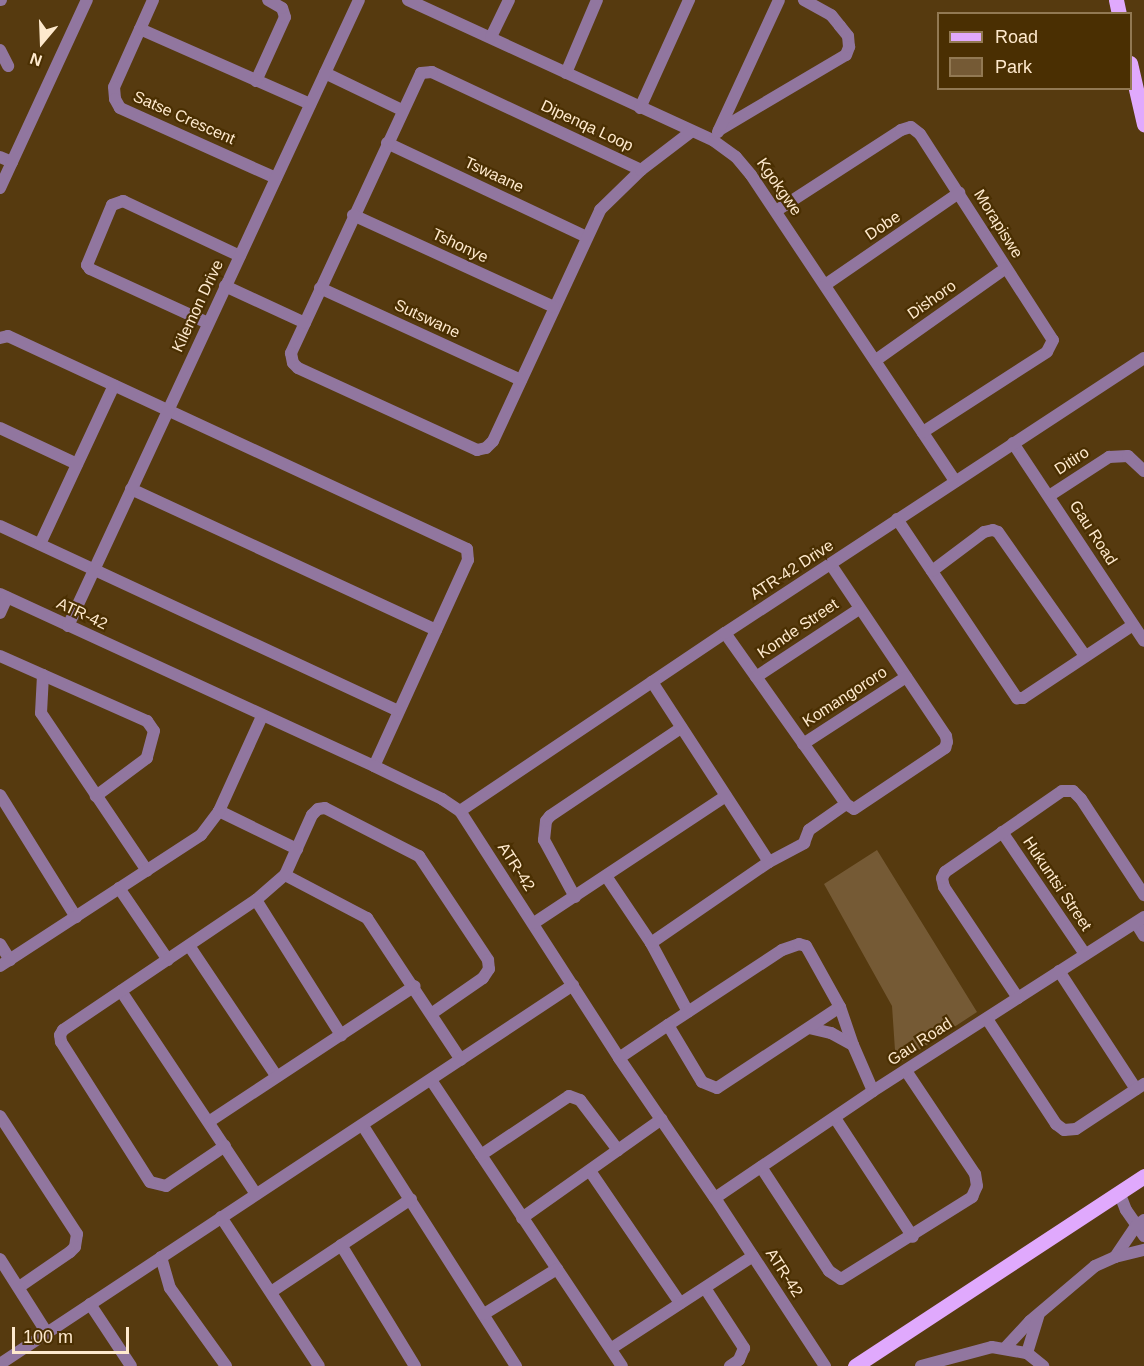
<!DOCTYPE html>
<html>
<head>
<meta charset="utf-8">
<style>
	body { margin:0 }
	#map { position:relative; width:1144px; height:1366px; overflow:hidden; background:#563a0f; font-family:Helvetica,sans-serif }
	div>[style] { position:absolute }
	.green>* { inset:0; background:#755a35 }
	.minor>* { height:12px; margin:-6px; padding:0 6px; transform-origin:6px; border-radius:6px; background:#91769f }
	.major>* { height:15px; margin:-7.5px; padding:0 7.5px; transform-origin:7.5px; border-radius:7.5px; background:#e0a9fd }
	span { translate:-50% -50%; white-space:nowrap; text-align:center; line-height:1.15; -webkit-text-stroke:4.5px #4a2f02; paint-order:stroke }
	.street-label { font-size:16px; color:#fee9cd }
	.legend { position:absolute; left:937px; top:12px; width:195px; height:78px; box-sizing:border-box; background:#4a2f02; border:2px solid #927953; margin:0; padding:8px 10px; list-style:none; font-size:18px; color:#fee9cd }
	.legend li { display:flex; align-items:center; gap:12px; height:30px }
	.legend b { width:30px; border:2px solid #927953 }
	.north { position:absolute; left:12px; top:12px; width:60px; height:60px; -webkit-text-stroke:4px #4a2f02; paint-order:stroke; rotate:199deg; font-size:16px; font-weight:700; line-height:24px; text-align:center; color:#fee9cd }
	.north::after { content:''; display:block; margin:auto; width:21px; height:27px; background:#fee9cd; clip-path:polygon(50% 0,100% 100%,50% 72%,0 100%) }
	.scale { position:absolute; left:12px; top:1327px; width:117px; height:27px; box-sizing:border-box; border:3px solid #fee9cd; border-top:0; padding-left:8px; font-size:18px; line-height:21px; white-space:nowrap; color:#fee9cd; -webkit-text-stroke:4px #4a2f02; paint-order:stroke }
</style>
</head>
<body>
<div id="map">
	<div class="green">
		<i style="clip-path:polygon(877px 850px,977px 1012px,896px 1065px,892px 1006px,824px 884px)"></i>
	</div>
	<div class="minor">
		<i style="left:0;top:0;width:1px"></i>
		<i style="left:153px;top:0;width:95px;rotate:114.1deg"></i>
		<i style="left:114px;top:87px;width:12px;rotate:85deg"></i>
		<i style="left:115px;top:99px;width:10px;rotate:61deg"></i>
		<i style="left:120px;top:108px;width:171px;rotate:24.2deg"></i>
		<i style="left:408px;top:0;width:337px;rotate:24.7deg"></i>
		<i style="left:714px;top:141px;width:27px;rotate:36deg"></i>
		<i style="left:736px;top:157px;width:23px;rotate:50deg"></i>
		<i style="left:751px;top:175px;width:368px;rotate:56.3deg"></i>
		<i style="left:140px;top:29px;width:186px;rotate:23.8deg"></i>
		<i style="left:491px;top:37px;width:41px;rotate:-64.1deg"></i>
		<i style="left:0;top:50px;width:18px;rotate:63deg"></i>
		<i style="left:325px;top:73px;width:85px;rotate:25.7deg"></i>
		<i style="left:566px;top:73px;width:79px;rotate:-67deg"></i>
		<i style="left:256px;top:81px;width:70px;rotate:-65.6deg"></i>
		<i style="left:285px;top:17px;width:9px;rotate:-108deg"></i>
		<i style="left:282px;top:8px;width:16px;rotate:-150deg"></i>
		<i style="left:640px;top:108px;width:119px;rotate:-65.6deg"></i>
		<i style="left:719px;top:130px;width:147px;rotate:-30.6deg"></i>
		<i style="left:846px;top:55px;width:9px;rotate:-69deg"></i>
		<i style="left:849px;top:47px;width:11px;rotate:-95deg"></i>
		<i style="left:848px;top:36px;width:13px;rotate:-129deg"></i>
		<i style="left:840px;top:26px;width:14px;rotate:-129deg"></i>
		<i style="left:831px;top:15px;width:31px;rotate:-151deg"></i>
		<i style="left:718px;top:132px;width:145px;rotate:-65.2deg"></i>
		<i style="left:387px;top:143px;width:221px;rotate:25.2deg"></i>
		<i style="left:0;top:157px;width:13px;rotate:23deg"></i>
		<i style="left:641px;top:170px;width:231px;rotate:-154.9deg"></i>
		<i style="left:432px;top:72px;width:11px;rotate:175deg"></i>
		<i style="left:421px;top:73px;width:309px;rotate:114.9deg"></i>
		<i style="left:291px;top:353px;width:10px;rotate:79deg"></i>
		<i style="left:293px;top:363px;width:7px;rotate:45deg"></i>
		<i style="left:298px;top:368px;width:197px;rotate:24.6deg"></i>
		<i style="left:477px;top:450px;width:9px;rotate:-13deg"></i>
		<i style="left:486px;top:448px;width:10px;rotate:-45deg"></i>
		<i style="left:493px;top:441px;width:255px;rotate:-65.1deg"></i>
		<i style="left:600px;top:210px;width:57px;rotate:-44.3deg"></i>
		<i style="left:641px;top:170px;width:64px;rotate:-37.4deg"></i>
		<i style="left:0;top:188px;width:207px;rotate:-65.2deg"></i>
		<i style="left:776px;top:211px;width:149px;rotate:-32.9deg"></i>
		<i style="left:901px;top:130px;width:10px;rotate:-17deg"></i>
		<i style="left:911px;top:127px;width:11px;rotate:38deg"></i>
		<i style="left:920px;top:134px;width:245px;rotate:57.2deg"></i>
		<i style="left:1053px;top:340px;width:13px;rotate:117deg"></i>
		<i style="left:1047px;top:352px;width:148px;rotate:147.2deg"></i>
		<i style="left:353px;top:215px;width:221px;rotate:24.6deg"></i>
		<i style="left:825px;top:285px;width:163px;rotate:-34.5deg"></i>
		<i style="left:225px;top:286px;width:88px;rotate:24.8deg"></i>
		<i style="left:320px;top:288px;width:221px;rotate:24.6deg"></i>
		<i style="left:208px;top:323px;width:130px;rotate:-155.4deg"></i>
		<i style="left:90px;top:269px;width:5px;rotate:-127deg"></i>
		<i style="left:87px;top:265px;width:65px;rotate:-67.4deg"></i>
		<i style="left:112px;top:205px;width:12px;rotate:-20deg"></i>
		<i style="left:123px;top:201px;width:129px;rotate:25.2deg"></i>
		<i style="left:0;top:338px;width:8px;rotate:-14deg"></i>
		<i style="left:8px;top:336px;width:506px;rotate:24.89deg"></i>
		<i style="left:467px;top:549px;width:11px;rotate:85deg"></i>
		<i style="left:468px;top:560px;width:226px;rotate:114.5deg"></i>
		<i style="left:876px;top:360px;width:159px;rotate:-35.3deg"></i>
		<i style="left:0;top:428px;width:85px;rotate:25.1deg"></i>
		<i style="left:1013px;top:443px;width:237px;rotate:56.5deg"></i>
		<i style="left:131px;top:489px;width:336px;rotate:24.8deg"></i>
		<i style="left:1049px;top:496px;width:72px;rotate:-33deg"></i>
		<i style="left:1109px;top:457px;width:19px;rotate:-3deg"></i>
		<i style="left:1128px;top:456px;width:22px;rotate:43deg"></i>
		<i style="left:897px;top:519px;width:216px;rotate:56.2deg"></i>
		<i style="left:1017px;top:698px;width:6px"></i>
		<i style="left:1023px;top:698px;width:132px;rotate:-33.6deg"></i>
		<i style="left:0;top:526px;width:439px;rotate:24.9deg"></i>
		<i style="left:40px;top:544px;width:175px;rotate:-65deg"></i>
		<i style="left:932px;top:571px;width:65px;rotate:-36.9deg"></i>
		<i style="left:984px;top:532px;width:9px;rotate:-13deg"></i>
		<i style="left:993px;top:530px;width:5px;rotate:22deg"></i>
		<i style="left:998px;top:532px;width:151px;rotate:54.9deg"></i>
		<i style="left:0;top:594px;width:412px;rotate:24.7deg"></i>
		<i style="left:374px;top:766px;width:76px;rotate:25.9deg"></i>
		<i style="left:442px;top:799px;width:22px;rotate:34deg"></i>
		<i style="left:460px;top:811px;width:294px;rotate:57.2deg"></i>
		<i style="left:619px;top:1058px;width:170px;rotate:55.6deg"></i>
		<i style="left:715px;top:1198px;width:201px;rotate:56.8deg"></i>
		<i style="left:0;top:613px;width:17px;rotate:-66deg"></i>
		<i style="left:68px;top:626px;width:690px;rotate:-65.07deg"></i>
		<i style="left:725px;top:633px;width:209px;rotate:54.7deg"></i>
		<i style="left:846px;top:804px;width:9px;rotate:32deg"></i>
		<i style="left:854px;top:809px;width:110px;rotate:-33.8deg"></i>
		<i style="left:945px;top:748px;width:6px;rotate:-72deg"></i>
		<i style="left:947px;top:742px;width:6px;rotate:-99deg"></i>
		<i style="left:946px;top:736px;width:206px;rotate:-123.9deg"></i>
		<i style="left:0;top:656px;width:161px;rotate:23.9deg"></i>
		<i style="left:147px;top:721px;width:12px;rotate:55deg"></i>
		<i style="left:154px;top:731px;width:28px;rotate:105deg"></i>
		<i style="left:147px;top:758px;width:64px;rotate:143.3deg"></i>
		<i style="left:43px;top:675px;width:38px;rotate:93deg"></i>
		<i style="left:41px;top:713px;width:190px;rotate:56.1deg"></i>
		<i style="left:756px;top:677px;width:123px;rotate:-33.4deg"></i>
		<i style="left:803px;top:744px;width:123px;rotate:-33deg"></i>
		<i style="left:0;top:795px;width:144px;rotate:58.1deg"></i>
		<i style="left:219px;top:811px;width:87px;rotate:26deg"></i>
		<i style="left:460px;top:811px;width:319px;rotate:-33.9deg"></i>
		<i style="left:725px;top:633px;width:501px;rotate:-33.28deg"></i>
		<i style="left:1002px;top:832px;width:148px;rotate:55.8deg"></i>
		<i style="left:769px;top:862px;width:40px;rotate:-28deg"></i>
		<i style="left:804px;top:843px;width:14px;rotate:-69deg"></i>
		<i style="left:809px;top:830px;width:45px;rotate:-35.1deg"></i>
		<i style="left:285px;top:875px;width:93px;rotate:27.7deg"></i>
		<i style="left:367px;top:918px;width:170px;rotate:56.5deg"></i>
		<i style="left:606px;top:876px;width:81px;rotate:56.1deg"></i>
		<i style="left:651px;top:943px;width:78px;rotate:61.8deg"></i>
		<i style="left:119px;top:888px;width:87px;rotate:55.8deg"></i>
		<i style="left:575px;top:897px;width:65px;rotate:-118.5deg"></i>
		<i style="left:544px;top:840px;width:19px;rotate:-84deg"></i>
		<i style="left:546px;top:821px;width:6px;rotate:-51deg"></i>
		<i style="left:550px;top:816px;width:158px;rotate:-33.9deg"></i>
		<i style="left:256px;top:900px;width:160px;rotate:57.8deg"></i>
		<i style="left:534px;top:923px;width:230px;rotate:-33.5deg"></i>
		<i style="left:1136px;top:923px;width:15px;rotate:58deg"></i>
		<i style="left:651px;top:943px;width:143px;rotate:-34.5deg"></i>
		<i style="left:769px;top:862px;width:215px;rotate:-123deg"></i>
		<i style="left:0;top:944px;width:19px;rotate:58deg"></i>
		<i style="left:190px;top:947px;width:156px;rotate:56.2deg"></i>
		<i style="left:0;top:966px;width:240px;rotate:-33.1deg"></i>
		<i style="left:201px;top:835px;width:30px;rotate:-53deg"></i>
		<i style="left:219px;top:811px;width:104px;rotate:-65.6deg"></i>
		<i style="left:1059px;top:971px;width:141px;rotate:56.9deg"></i>
		<i style="left:121px;top:991px;width:244px;rotate:56.4deg"></i>
		<i style="left:1018px;top:998px;width:133px;rotate:-123.7deg"></i>
		<i style="left:944px;top:887px;width:9px;rotate:-103deg"></i>
		<i style="left:942px;top:878px;width:7px;rotate:-63deg"></i>
		<i style="left:945px;top:872px;width:142px;rotate:-34.7deg"></i>
		<i style="left:1062px;top:791px;width:11px"></i>
		<i style="left:1073px;top:791px;width:11px;rotate:45deg"></i>
		<i style="left:1081px;top:799px;width:115px;rotate:56.7deg"></i>
		<i style="left:987px;top:1019px;width:126px;rotate:56.7deg"></i>
		<i style="left:1056px;top:1124px;width:10px;rotate:37deg"></i>
		<i style="left:1064px;top:1130px;width:12px;rotate:-5deg"></i>
		<i style="left:1076px;top:1129px;width:82px;rotate:-33.5deg"></i>
		<i style="left:668px;top:1025px;width:136px;rotate:-33.3deg"></i>
		<i style="left:782px;top:950px;width:18px;rotate:-19deg"></i>
		<i style="left:799px;top:944px;width:7px;rotate:16deg"></i>
		<i style="left:806px;top:946px;width:70px;rotate:60.9deg"></i>
		<i style="left:840px;top:1007px;width:40px;rotate:71.1deg"></i>
		<i style="left:853px;top:1045px;width:50px;rotate:66.5deg"></i>
		<i style="left:809px;top:1028px;width:23px;rotate:13deg"></i>
		<i style="left:831px;top:1033px;width:25px;rotate:29deg"></i>
		<i style="left:619px;top:1058px;width:59px;rotate:-34deg"></i>
		<i style="left:668px;top:1025px;width:66px;rotate:59.2deg"></i>
		<i style="left:702px;top:1082px;width:16px;rotate:22deg"></i>
		<i style="left:717px;top:1088px;width:147px;rotate:-33.4deg"></i>
		<i style="left:431px;top:1080px;width:344px;rotate:56.3deg"></i>
		<i style="left:0;top:1116px;width:141px;rotate:56.9deg"></i>
		<i style="left:77px;top:1234px;width:13px;rotate:99deg"></i>
		<i style="left:75px;top:1247px;width:7px;rotate:135deg"></i>
		<i style="left:70px;top:1252px;width:62px;rotate:145.5deg"></i>
		<i style="left:835px;top:1118px;width:142px;rotate:56.8deg"></i>
		<i style="left:210px;top:1121px;width:245px;rotate:-33.4deg"></i>
		<i style="left:363px;top:1126px;width:285px;rotate:57.5deg"></i>
		<i style="left:225px;top:1146px;width:71px;rotate:145.9deg"></i>
		<i style="left:166px;top:1186px;width:16px;rotate:-166deg"></i>
		<i style="left:150px;top:1182px;width:166px;rotate:-122.4deg"></i>
		<i style="left:61px;top:1042px;width:7px;rotate:-98deg"></i>
		<i style="left:60px;top:1035px;width:6px;rotate:-59deg"></i>
		<i style="left:63px;top:1030px;width:233px;rotate:-34deg"></i>
		<i style="left:256px;top:900px;width:38px;rotate:-41deg"></i>
		<i style="left:285px;top:875px;width:66px;rotate:-65.8deg"></i>
		<i style="left:312px;top:815px;width:8px;rotate:-45deg"></i>
		<i style="left:318px;top:809px;width:7px;rotate:-8deg"></i>
		<i style="left:325px;top:808px;width:106px;rotate:27.1deg"></i>
		<i style="left:419px;top:856px;width:125px;rotate:56.4deg"></i>
		<i style="left:488px;top:960px;width:9px;rotate:84deg"></i>
		<i style="left:489px;top:969px;width:11px;rotate:124deg"></i>
		<i style="left:483px;top:978px;width:63px;rotate:145.3deg"></i>
		<i style="left:481px;top:1155px;width:106px;rotate:-33.8deg"></i>
		<i style="left:569px;top:1096px;width:12px;rotate:20deg"></i>
		<i style="left:580px;top:1100px;width:63px;rotate:52.8deg"></i>
		<i style="left:761px;top:1167px;width:124px;rotate:56.8deg"></i>
		<i style="left:829px;top:1271px;width:14px;rotate:34deg"></i>
		<i style="left:841px;top:1279px;width:155px;rotate:-32deg"></i>
		<i style="left:972px;top:1197px;width:12px;rotate:-66deg"></i>
		<i style="left:977px;top:1186px;width:12px;rotate:-99deg"></i>
		<i style="left:975px;top:1174px;width:124px;rotate:-123.8deg"></i>
		<i style="left:590px;top:1171px;width:160px;rotate:55.7deg"></i>
		<i style="left:1119px;top:1192px;width:19px;rotate:69deg"></i>
		<i style="left:1126px;top:1210px;width:32px;rotate:55deg"></i>
		<i style="left:715px;top:1198px;width:191px;rotate:-34.1deg"></i>
		<i style="left:873px;top:1091px;width:322px;rotate:-32.7deg"></i>
		<i style="left:221px;top:1217px;width:178px;rotate:56.7deg"></i>
		<i style="left:522px;top:1218px;width:171px;rotate:-35.3deg"></i>
		<i style="left:341px;top:1245px;width:142px;rotate:58.6deg"></i>
		<i style="left:161px;top:1257px;width:32px;rotate:74deg"></i>
		<i style="left:170px;top:1288px;width:96px;rotate:54.3deg"></i>
		<i style="left:1115px;top:1257px;width:37px;rotate:-56deg"></i>
		<i style="left:1136px;top:1226px;width:10px;rotate:-37deg"></i>
		<i style="left:0;top:1259px;width:88px;rotate:57.6deg"></i>
		<i style="left:705px;top:1288px;width:72px;rotate:57deg"></i>
		<i style="left:744px;top:1348px;width:13px;rotate:113deg"></i>
		<i style="left:739px;top:1360px;width:11px;rotate:146deg"></i>
		<i style="left:271px;top:1292px;width:168px;rotate:-33.6deg"></i>
		<i style="left:90px;top:1304px;width:74px;rotate:56.5deg"></i>
		<i style="left:484px;top:1314px;width:86px;rotate:-31.7deg"></i>
		<i style="left:612px;top:1348px;width:168px;rotate:-33.1deg"></i>
		<i style="left:1005px;top:1348px;width:37px;rotate:-47deg"></i>
		<i style="left:1030px;top:1321px;width:85px;rotate:-40.2deg"></i>
		<i style="left:1095px;top:1266px;width:22px;rotate:-24deg"></i>
		<i style="left:1115px;top:1257px;width:30px;rotate:-14deg"></i>
		<i style="left:1027px;top:1353px;width:39px;rotate:-73deg"></i>
		<i style="left:0;top:1364px;width:687px;rotate:-33.48deg"></i>
		<i style="left:921px;top:1366px;width:73px;rotate:-15deg"></i>
		<i style="left:992px;top:1347px;width:36px;rotate:10deg"></i>
		<i style="left:1027px;top:1353px;width:21px;rotate:39deg"></i>
	</div>
	<div class="major">
		<i style="left:1116px;top:0;width:14px;rotate:78deg"></i>
		<i style="left:1130px;top:63px;width:63px;rotate:77.1deg"></i>
		<i style="left:855px;top:1366px;width:346px;rotate:-33.3deg"></i>
	</div>
	<div class="street-label">
		<span style="left:184px;top:118px;rotate:24deg">Satse Crescent</span>
		<span style="left:587px;top:126px;rotate:25deg">Dipenqa Loop</span>
		<span style="left:494px;top:175px;rotate:25deg">Tswaane</span>
		<span style="left:779px;top:187px;rotate:55deg">Kgokgwe</span>
		<span style="left:998px;top:224px;rotate:58deg">Morapiswe</span>
		<span style="left:883px;top:226px;rotate:-34deg">Dobe</span>
		<span style="left:460px;top:246px;rotate:25deg">Tshonye</span>
		<span style="left:932px;top:300px;rotate:-35deg">Dishoro</span>
		<span style="left:198px;top:306px;rotate:-65deg">Kilemon Drive</span>
		<span style="left:427px;top:319px;rotate:25deg">Sutswane</span>
		<span style="left:1072px;top:461px;rotate:-33deg">Ditiro</span>
		<span style="left:1093px;top:533px;rotate:57deg">Gau Road</span>
		<span style="left:792px;top:570px;rotate:-33deg">ATR-42 Drive</span>
		<span style="left:82px;top:614px;rotate:25deg">ATR-42</span>
		<span style="left:798px;top:629px;rotate:-34deg">Konde Street</span>
		<span style="left:845px;top:697px;rotate:-33deg">Komangororo</span>
		<span style="left:516px;top:867px;rotate:57deg">ATR-42</span>
		<span style="left:1057px;top:884px;rotate:56deg">Hukuntsi Street</span>
		<span style="left:920px;top:1042px;rotate:-33deg">Gau Road</span>
		<span style="left:784px;top:1273px;rotate:57deg">ATR-42</span>
	</div>
	<ul class="legend">
	<li><b style="height:8px;background:#e0a9fd"></b>Road</li>
	<li><b style="height:16px;background:#755a35"></b>Park</li>
	</ul>
	<div class="north">N</div>
	<div class="scale">100 m</div>
</div>
</body>
</html>
